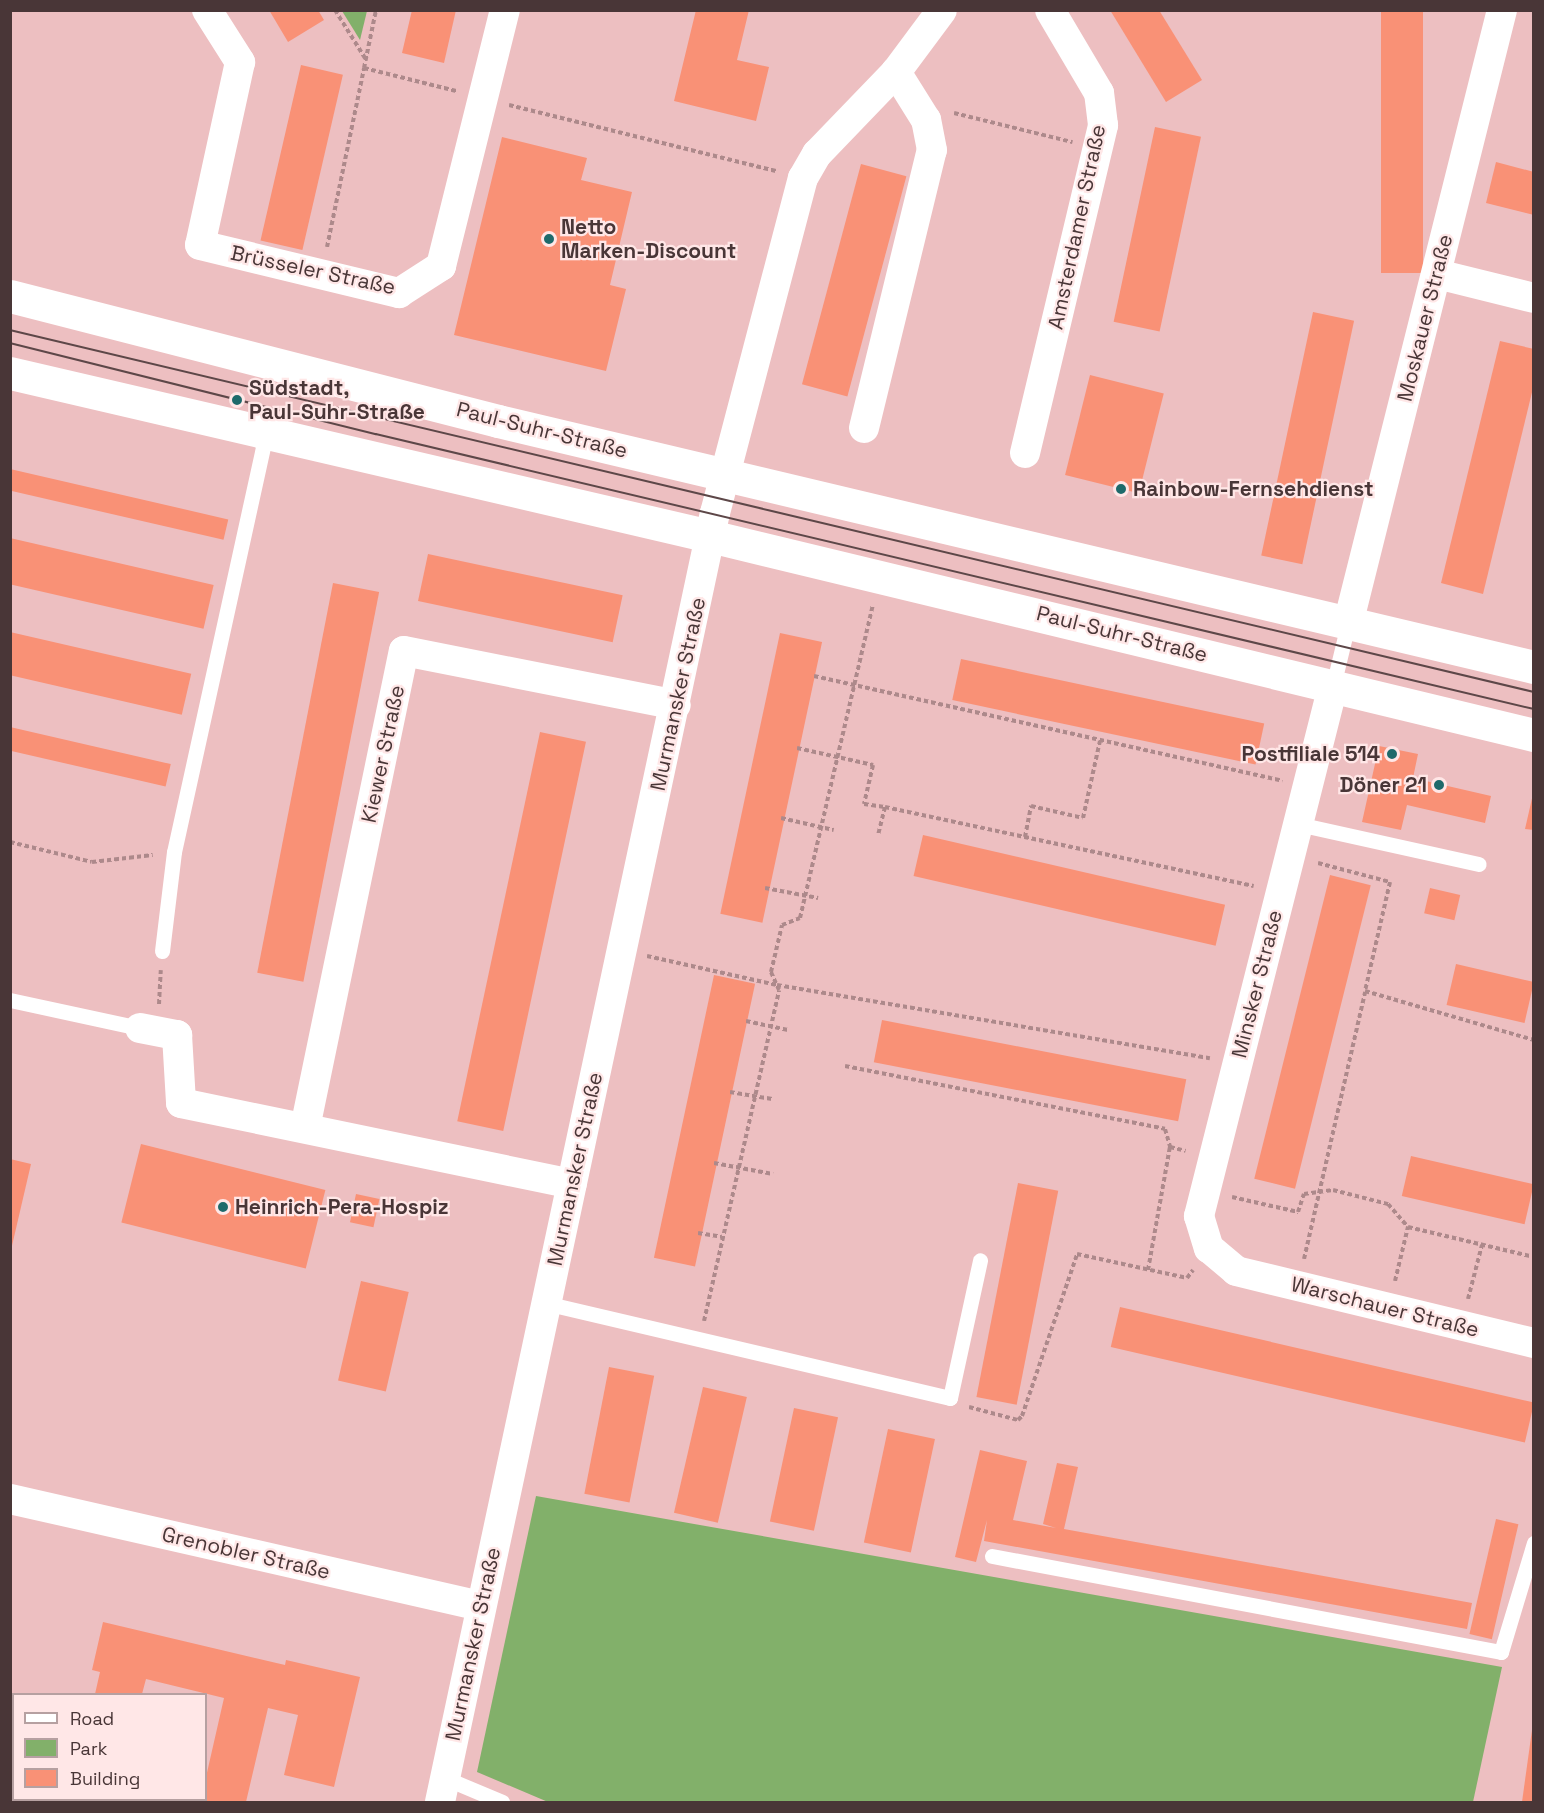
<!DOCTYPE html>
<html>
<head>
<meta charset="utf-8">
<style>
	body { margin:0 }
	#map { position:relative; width:1544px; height:1813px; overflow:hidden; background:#edbfc1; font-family:"Space Grotesk",sans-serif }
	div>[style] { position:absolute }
	.green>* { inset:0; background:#82b06a }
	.building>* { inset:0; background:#f99176; transform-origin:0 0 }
	.path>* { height:4px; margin-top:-2px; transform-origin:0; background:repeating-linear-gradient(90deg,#ad898b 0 4.5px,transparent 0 7.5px) }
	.lane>* { height:15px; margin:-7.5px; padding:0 7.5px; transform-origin:7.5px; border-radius:7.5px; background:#fff }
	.street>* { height:30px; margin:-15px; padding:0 15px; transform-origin:15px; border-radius:15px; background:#fff }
	.secondary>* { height:33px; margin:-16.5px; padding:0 16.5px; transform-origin:16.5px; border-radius:16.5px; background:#fff }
	.tram>* { height:1.5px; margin:-0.75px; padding:0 0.75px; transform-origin:0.75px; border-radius:0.75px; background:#5d4748 }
	.dots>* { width:16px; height:16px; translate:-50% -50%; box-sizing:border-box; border:3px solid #ffe7e7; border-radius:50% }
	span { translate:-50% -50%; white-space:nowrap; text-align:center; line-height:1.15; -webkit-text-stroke:4.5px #ffe7e7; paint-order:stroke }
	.poi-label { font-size:21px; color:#493637; font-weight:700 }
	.left { translate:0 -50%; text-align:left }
	.right { translate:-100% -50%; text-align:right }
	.street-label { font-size:21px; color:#493637 }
	.frame { position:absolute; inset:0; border:12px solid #493637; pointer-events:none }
	.legend { position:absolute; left:12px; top:1693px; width:195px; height:108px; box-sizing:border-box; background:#ffe7e7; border:2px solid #b6a0a1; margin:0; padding:8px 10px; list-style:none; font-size:18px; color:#493637 }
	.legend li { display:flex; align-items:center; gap:12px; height:30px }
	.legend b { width:30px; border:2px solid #b6a0a1 }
</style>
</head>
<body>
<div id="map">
	<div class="green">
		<i style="clip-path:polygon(342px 11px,367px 11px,360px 40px)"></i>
		<i style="clip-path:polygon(536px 1496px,1502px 1667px,1473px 1802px,548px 1802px,477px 1772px)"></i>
	</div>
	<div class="building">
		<i style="clip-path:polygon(269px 10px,318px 10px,324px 20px,288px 42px)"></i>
		<i style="clip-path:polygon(412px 10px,456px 10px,444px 63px,402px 53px)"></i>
		<i style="clip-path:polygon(696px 10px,749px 10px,737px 60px,769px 67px,756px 121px,674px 101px)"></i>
		<i style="clip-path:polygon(1110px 10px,1159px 10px,1202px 80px,1166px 102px)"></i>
		<i style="left:1381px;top:10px;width:42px;height:263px"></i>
		<i style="left:301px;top:65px;width:43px;height:180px;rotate:13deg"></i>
		<i style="left:1155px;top:127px;width:47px;height:199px;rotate:12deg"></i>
		<i style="clip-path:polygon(502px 137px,587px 158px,581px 180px,632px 192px,610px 285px,626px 289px,606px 371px,454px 335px)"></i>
		<i style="clip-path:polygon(1496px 162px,1534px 172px,1534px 215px,1486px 203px)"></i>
		<i style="left:861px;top:164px;width:47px;height:228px;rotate:15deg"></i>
		<i style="left:1313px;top:312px;width:42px;height:249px;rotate:12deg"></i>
		<i style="clip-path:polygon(1500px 341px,1534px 349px,1534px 384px,1483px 594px,1441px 583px)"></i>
		<i style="left:1090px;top:375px;width:76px;height:103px;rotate:14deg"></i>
		<i style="left:10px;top:469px;width:224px;height:21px;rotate:13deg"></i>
		<i style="left:10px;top:538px;width:209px;height:45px;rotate:13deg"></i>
		<i style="left:428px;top:554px;width:199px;height:48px;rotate:12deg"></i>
		<i style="left:333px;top:583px;width:47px;height:397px;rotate:11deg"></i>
		<i style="left:10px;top:632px;width:186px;height:42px;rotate:13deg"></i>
		<i style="left:780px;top:633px;width:43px;height:287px;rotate:12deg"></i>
		<i style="left:961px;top:659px;width:310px;height:42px;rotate:12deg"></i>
		<i style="left:10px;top:727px;width:165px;height:23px;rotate:13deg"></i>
		<i style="left:540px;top:732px;width:47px;height:398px;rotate:12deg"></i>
		<i style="clip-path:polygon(1379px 746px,1418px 754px,1413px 778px,1491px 796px,1485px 823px,1407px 805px,1401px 830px,1362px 822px)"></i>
		<i style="clip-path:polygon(1533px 794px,1534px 794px,1534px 830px,1525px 829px)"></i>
		<i style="left:923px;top:835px;width:310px;height:42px;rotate:13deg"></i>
		<i style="left:1330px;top:875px;width:42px;height:313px;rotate:14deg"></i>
		<i style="left:1430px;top:888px;width:31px;height:26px;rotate:13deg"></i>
		<i style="left:1456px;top:964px;width:80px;height:42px;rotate:13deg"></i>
		<i style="left:714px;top:975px;width:42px;height:289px;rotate:12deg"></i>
		<i style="left:882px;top:1020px;width:310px;height:43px;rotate:11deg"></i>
		<i style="left:141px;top:1144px;width:190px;height:81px;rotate:14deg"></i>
		<i style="left:1411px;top:1156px;width:126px;height:41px;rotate:13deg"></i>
		<i style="clip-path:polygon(10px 1159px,31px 1164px,11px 1250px,10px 1249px)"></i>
		<i style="left:1018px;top:1183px;width:41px;height:218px;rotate:11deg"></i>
		<i style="left:356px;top:1194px;width:24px;height:29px;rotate:12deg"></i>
		<i style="left:361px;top:1281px;width:49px;height:102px;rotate:13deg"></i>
		<i style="left:1120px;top:1307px;width:425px;height:41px;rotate:13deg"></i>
		<i style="left:609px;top:1367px;width:46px;height:129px;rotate:11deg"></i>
		<i style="left:703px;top:1387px;width:45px;height:129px;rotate:13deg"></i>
		<i style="left:794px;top:1408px;width:45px;height:116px;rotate:12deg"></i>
		<i style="left:888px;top:1429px;width:48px;height:116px;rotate:12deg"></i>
		<i style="clip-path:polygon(980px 1450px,1027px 1461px,1013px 1520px,1056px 1528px,1043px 1524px,1057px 1463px,1078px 1467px,1064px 1529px,1472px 1603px,1467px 1629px,984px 1541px,987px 1520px,976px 1562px,955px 1557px)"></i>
		<i style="left:1496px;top:1519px;width:23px;height:118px;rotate:13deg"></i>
		<i style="clip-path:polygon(103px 1622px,285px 1665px,286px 1660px,360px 1677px,334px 1787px,284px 1775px,298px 1715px,268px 1708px,246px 1802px,200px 1802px,206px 1800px,206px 1777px,224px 1698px,146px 1679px,142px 1694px,95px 1694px,100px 1672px,92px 1670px)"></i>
		<i style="clip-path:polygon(1532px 1730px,1534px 1802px,1522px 1802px)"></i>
		<i style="clip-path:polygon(71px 1800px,118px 1800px,70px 1802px)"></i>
	</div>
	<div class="path">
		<i style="left:335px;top:10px;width:57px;rotate:58deg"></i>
		<i style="left:364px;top:68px;width:59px;rotate:-78.3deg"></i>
		<i style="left:509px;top:105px;width:275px;rotate:13.9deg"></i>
		<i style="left:954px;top:113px;width:122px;rotate:13.8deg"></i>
		<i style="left:327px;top:247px;width:183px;rotate:-78.3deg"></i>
		<i style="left:364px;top:68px;width:95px;rotate:14deg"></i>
		<i style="left:814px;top:676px;width:480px;rotate:12.6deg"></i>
		<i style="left:797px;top:748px;width:78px;rotate:12.6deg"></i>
		<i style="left:873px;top:765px;width:40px;rotate:103deg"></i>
		<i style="left:864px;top:804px;width:21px;rotate:8deg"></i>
		<i style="left:885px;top:807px;width:29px;rotate:104deg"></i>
		<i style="left:885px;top:807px;width:377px;rotate:12.1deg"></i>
		<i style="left:781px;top:818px;width:54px;rotate:12.8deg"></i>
		<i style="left:1025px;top:837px;width:32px;rotate:-79deg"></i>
		<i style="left:1031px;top:806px;width:53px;rotate:13deg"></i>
		<i style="left:1083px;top:818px;width:79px;rotate:-77.6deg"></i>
		<i style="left:10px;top:842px;width:84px;rotate:13.7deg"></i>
		<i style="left:92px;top:862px;width:61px;rotate:-6.5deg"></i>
		<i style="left:1318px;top:863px;width:74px;rotate:14.8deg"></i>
		<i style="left:1390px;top:882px;width:112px;rotate:102.9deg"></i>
		<i style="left:1365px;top:991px;width:176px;rotate:16.2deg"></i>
		<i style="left:765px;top:888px;width:54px;rotate:10.7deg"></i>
		<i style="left:647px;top:956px;width:133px;rotate:12.6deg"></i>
		<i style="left:777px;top:985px;width:439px;rotate:9.6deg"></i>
		<i style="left:159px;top:1004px;width:34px;rotate:-87deg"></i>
		<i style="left:746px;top:1021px;width:43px;rotate:12.1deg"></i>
		<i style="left:845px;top:1066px;width:326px;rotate:11.1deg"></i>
		<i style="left:1165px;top:1129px;width:19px;rotate:74deg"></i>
		<i style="left:1170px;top:1147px;width:16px;rotate:14deg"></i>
		<i style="left:730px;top:1092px;width:43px;rotate:9.5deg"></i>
		<i style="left:714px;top:1163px;width:60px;rotate:10.6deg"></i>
		<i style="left:1232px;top:1197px;width:68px;rotate:12.8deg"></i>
		<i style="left:1298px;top:1212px;width:19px;rotate:-72deg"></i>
		<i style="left:1304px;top:1194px;width:29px;rotate:-8deg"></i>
		<i style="left:1333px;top:1190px;width:57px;rotate:14.3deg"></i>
		<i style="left:1388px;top:1204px;width:30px;rotate:49deg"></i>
		<i style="left:1408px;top:1227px;width:130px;rotate:13.4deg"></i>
		<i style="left:698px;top:1233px;width:24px;rotate:9deg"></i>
		<i style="left:1304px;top:1259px;width:274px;rotate:-77.1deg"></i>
		<i style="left:1148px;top:1270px;width:125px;rotate:-79.9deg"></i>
		<i style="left:1395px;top:1281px;width:56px;rotate:-76.5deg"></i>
		<i style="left:1468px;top:1299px;width:56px;rotate:-75.5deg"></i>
		<i style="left:704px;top:1321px;width:339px;rotate:-77.2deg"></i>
		<i style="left:779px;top:990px;width:20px;rotate:-114deg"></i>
		<i style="left:771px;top:972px;width:48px;rotate:-76.8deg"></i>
		<i style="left:782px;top:925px;width:19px;rotate:-21deg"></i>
		<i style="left:800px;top:918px;width:322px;rotate:-76.9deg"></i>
		<i style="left:969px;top:1407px;width:51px;rotate:14.9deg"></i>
		<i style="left:1018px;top:1420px;width:6px;rotate:-45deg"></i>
		<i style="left:1022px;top:1416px;width:171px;rotate:-71.2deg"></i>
		<i style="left:1077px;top:1254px;width:113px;rotate:12.3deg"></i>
		<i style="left:1187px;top:1278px;width:10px;rotate:-53deg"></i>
	</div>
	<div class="lane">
		<i style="left:1333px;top:686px;width:64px;rotate:-76.4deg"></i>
		<i style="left:1298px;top:824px;width:185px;rotate:12.5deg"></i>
		<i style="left:162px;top:951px;width:100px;rotate:-83.1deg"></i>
		<i style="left:174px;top:852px;width:427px;rotate:-77.6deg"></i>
		<i style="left:10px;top:1000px;width:133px;rotate:12.2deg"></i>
		<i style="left:545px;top:1303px;width:416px;rotate:13.2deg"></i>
		<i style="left:950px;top:1398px;width:141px;rotate:-77.7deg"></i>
		<i style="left:992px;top:1556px;width:518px;rotate:10.68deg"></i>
		<i style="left:1501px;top:1652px;width:114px;rotate:-73.2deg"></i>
		<i style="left:445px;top:1778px;width:62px;rotate:22.8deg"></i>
	</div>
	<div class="street">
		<i style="left:207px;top:10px;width:62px;rotate:57.6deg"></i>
		<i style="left:240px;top:62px;width:187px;rotate:102.3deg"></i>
		<i style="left:200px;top:245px;width:205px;rotate:13.6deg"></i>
		<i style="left:399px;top:293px;width:50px;rotate:-32.7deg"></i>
		<i style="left:441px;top:266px;width:264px;rotate:-76deg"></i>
		<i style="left:1437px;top:274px;width:100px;rotate:13.9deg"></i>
		<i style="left:864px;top:428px;width:286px;rotate:-76.3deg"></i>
		<i style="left:932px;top:150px;width:31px;rotate:-101deg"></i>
		<i style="left:926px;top:120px;width:57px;rotate:-122deg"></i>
		<i style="left:1025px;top:453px;width:337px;rotate:-76.6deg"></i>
		<i style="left:1103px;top:125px;width:32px;rotate:-97deg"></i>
		<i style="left:1099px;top:93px;width:96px;rotate:-120.6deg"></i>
		<i style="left:1348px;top:624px;width:633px;rotate:-75.92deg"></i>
		<i style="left:1333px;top:686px;width:547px;rotate:104.19deg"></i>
		<i style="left:1199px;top:1216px;width:34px;rotate:73deg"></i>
		<i style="left:1209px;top:1248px;width:35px;rotate:40deg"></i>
		<i style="left:1236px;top:1271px;width:307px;rotate:13.6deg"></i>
		<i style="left:140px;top:1028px;width:38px;rotate:11deg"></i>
		<i style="left:177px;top:1035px;width:68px;rotate:86.6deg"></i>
		<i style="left:181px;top:1103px;width:399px;rotate:11.7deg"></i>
		<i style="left:305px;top:1128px;width:487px;rotate:-78.3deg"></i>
		<i style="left:404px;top:651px;width:277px;rotate:11.2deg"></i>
		<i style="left:10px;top:1499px;width:483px;rotate:12.8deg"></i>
		<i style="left:440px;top:1802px;width:1318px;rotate:-77.96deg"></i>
		<i style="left:715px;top:513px;width:346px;rotate:-75.3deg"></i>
		<i style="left:803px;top:178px;width:28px;rotate:-60deg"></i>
		<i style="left:817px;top:154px;width:114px;rotate:-46.1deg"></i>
		<i style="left:896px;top:72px;width:77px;rotate:-53.4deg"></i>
	</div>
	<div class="secondary">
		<i style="left:10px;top:296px;width:504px;rotate:14.37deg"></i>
		<i style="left:498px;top:421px;width:1065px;rotate:13.36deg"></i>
		<i style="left:10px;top:373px;width:719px;rotate:13.11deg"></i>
		<i style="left:710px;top:536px;width:848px;rotate:13.58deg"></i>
	</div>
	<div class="tram">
		<i style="left:10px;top:330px;width:1566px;rotate:13.36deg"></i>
		<i style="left:10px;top:343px;width:377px;rotate:14deg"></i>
		<i style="left:376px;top:434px;width:1190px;rotate:13.36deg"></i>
	</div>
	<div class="dots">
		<i style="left:549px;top:239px;background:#1e6a6b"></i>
		<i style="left:237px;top:400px;background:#1e6a6b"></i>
		<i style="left:1121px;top:489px;background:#1e6a6b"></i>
		<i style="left:1392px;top:754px;background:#1e6a6b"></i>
		<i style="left:1439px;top:785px;background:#1e6a6b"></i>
		<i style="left:223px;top:1207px;background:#1e6a6b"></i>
	</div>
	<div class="poi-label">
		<span class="left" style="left:561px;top:239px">Netto<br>Marken-Discount</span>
		<span class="left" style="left:249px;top:400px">Südstadt,<br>Paul-Suhr-Straße</span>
		<span class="left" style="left:1133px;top:489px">Rainbow-Fernsehdienst</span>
		<span class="right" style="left:1380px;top:754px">Postfiliale 514</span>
		<span class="right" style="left:1427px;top:785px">Döner 21</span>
		<span class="left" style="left:235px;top:1207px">Heinrich-Pera-Hospiz</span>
	</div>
	<div class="street-label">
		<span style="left:1077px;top:227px;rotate:-78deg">Amsterdamer Straße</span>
		<span style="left:313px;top:270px;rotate:12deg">Brüsseler Straße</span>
		<span style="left:1425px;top:318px;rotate:-76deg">Moskauer Straße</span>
		<span style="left:542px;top:430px;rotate:14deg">Paul-Suhr-Straße</span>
		<span style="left:1122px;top:634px;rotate:14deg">Paul-Suhr-Straße</span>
		<span style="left:678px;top:694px;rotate:-78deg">Murmansker Straße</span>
		<span style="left:383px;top:754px;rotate:-78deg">Kiewer Straße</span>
		<span style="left:1257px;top:984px;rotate:-76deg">Minsker Straße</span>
		<span style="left:575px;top:1169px;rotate:-78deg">Murmansker Straße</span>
		<span style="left:1385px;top:1307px;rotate:14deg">Warschauer Straße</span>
		<span style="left:246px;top:1553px;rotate:13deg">Grenobler Straße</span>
		<span style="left:473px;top:1644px;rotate:-78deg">Murmansker Straße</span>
	</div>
	<div class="frame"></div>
	<ul class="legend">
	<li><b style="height:8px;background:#fff"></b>Road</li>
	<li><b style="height:16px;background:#82b06a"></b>Park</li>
	<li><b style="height:16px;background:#f99176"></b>Building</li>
	</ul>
</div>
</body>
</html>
